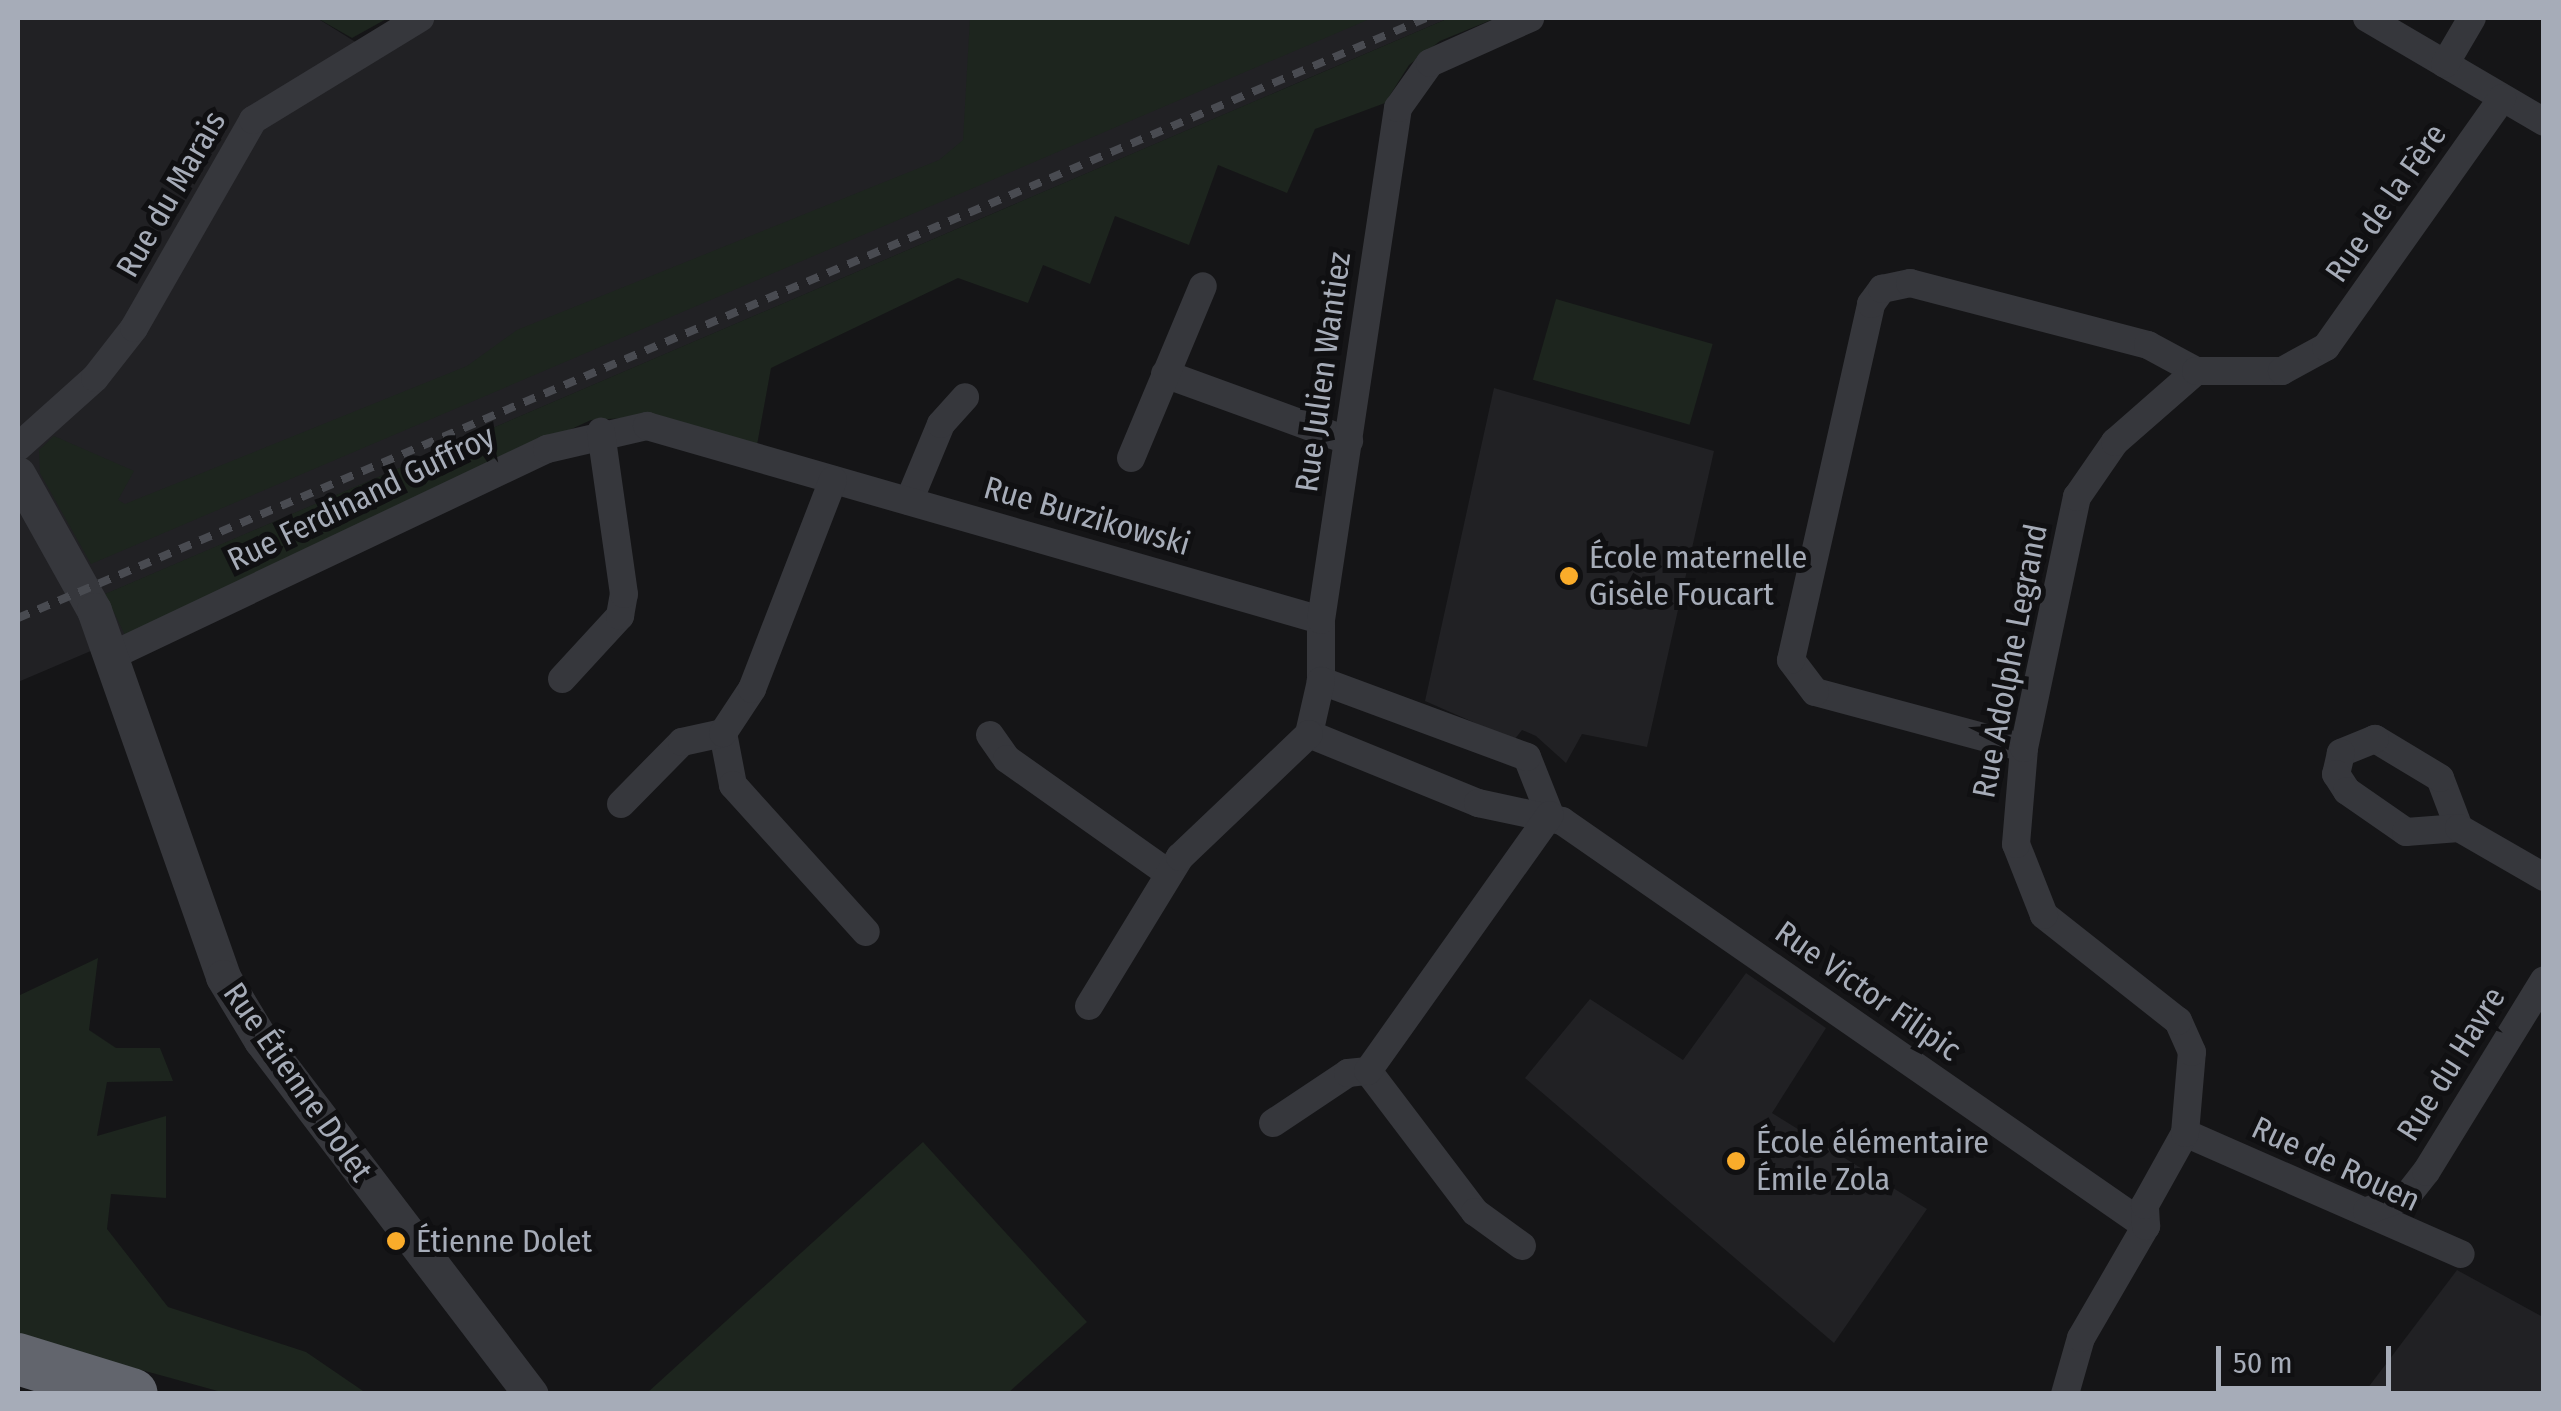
<!DOCTYPE html>
<html>
<head>
<meta charset="utf-8">
<style>
	body { margin:0 }
	#map { position:relative; width:2561px; height:1411px; overflow:hidden; background:#151517; font-family:"Fira Sans Condensed",sans-serif }
	div>[style] { position:absolute }
	.built>* { inset:0; background:#212124 }
	.green>* { inset:0; background:#1d251e; transform-origin:0 0 }
	.minor>* { height:28px; margin:-14px; padding:0 14px; transform-origin:14px; border-radius:14px; background:#36373c }
	.tertiary>* { height:35px; margin:-17.5px; padding:0 17.5px; transform-origin:17.5px; border-radius:17.5px; background:#36373c }
	.motorway>* { height:52px; margin:-26px; padding:0 26px; transform-origin:26px; border-radius:26px; background:#62656d }
	.rail>* { height:8px; margin-top:-4px; transform-origin:0; background:repeating-linear-gradient(90deg,#494b51 0 12px,transparent 0 22px) }
	.dots>* { width:28px; height:28px; translate:-50% -50%; box-sizing:border-box; border:5px solid #101012; border-radius:50% }
	span { translate:-50% -50%; white-space:nowrap; text-align:center; line-height:1.15; -webkit-text-stroke:10px #101012; paint-order:stroke }
	.street-label { font-size:32px; color:#a6acb8 }
	.poi-label { font-size:32px; color:#a6acb8 }
	.left { translate:0 -50%; text-align:left }
	.frame { position:absolute; inset:0; border:20px solid #a6acb8; pointer-events:none }
	.scale { position:absolute; left:2216px; top:1346px; width:175px; height:45px; box-sizing:border-box; border:5px solid #a6acb8; border-top:0; padding-left:12px; font-size:30px; line-height:35px; white-space:nowrap; color:#a6acb8; -webkit-text-stroke:8px #101012; paint-order:stroke }
</style>
</head>
<body>
<div id="map">
	<div class="built">
		<i style="clip-path:polygon(18px 18px,317px 18px,373px 53px,435px 18px,1449px 18px,106px 594px,126px 636px,18px 682px)"></i>
		<i style="clip-path:polygon(1494px 388px,1714px 451px,1647px 747px,1582px 734px,1566px 763px,1536px 736px,1522px 730px,1514px 740px,1425px 701px)"></i>
		<i style="clip-path:polygon(1746px 973px,1826px 1028px,1772px 1113px,1927px 1209px,1834px 1343px,1525px 1078px,1590px 999px,1683px 1060px)"></i>
		<i style="clip-path:polygon(2457px 1270px,2543px 1317px,2543px 1393px,2364px 1393px)"></i>
	</div>
	<div class="green">
		<i style="clip-path:polygon(317px 18px,388px 18px,352px 38px)"></i>
		<i style="clip-path:polygon(970px 18px,1372px 18px,91px 564px,40px 473px,39px 450px,54px 436px,134px 471px,118px 500px,125px 504px,467px 366px,517px 330px,939px 160px,963px 140px)"></i>
		<i style="clip-path:polygon(1449px 18px,1496px 18px,1440px 41px,1409px 65px,1385px 103px,1315px 129px,1287px 193px,1218px 165px,1189px 245px,1115px 216px,1090px 284px,1043px 265px,1028px 303px,958px 278px,771px 368px,757px 445px,661px 416px,591px 420px,125px 635px,105px 594px)"></i>
		<i style="left:1556px;top:299px;width:163px;height:84px;rotate:16deg"></i>
		<i style="clip-path:polygon(98px 958px,89px 1030px,116px 1048px,160px 1048px,173px 1081px,107px 1082px,97px 1136px,166px 1116px,166px 1198px,111px 1194px,107px 1229px,168px 1307px,306px 1352px,366px 1393px,225px 1393px,18px 1336px,18px 996px)"></i>
		<i style="clip-path:polygon(923px 1142px,1087px 1322px,1008px 1393px,647px 1393px)"></i>
	</div>
	<div class="minor">
		<i style="left:2367px;top:18px;width:205px;rotate:30.4deg"></i>
		<i style="left:2445px;top:64px;width:53px;rotate:-59.6deg"></i>
		<i style="left:1165px;top:374px;width:196px;rotate:20deg"></i>
		<i style="left:18px;top:447px;width:103px;rotate:-41.9deg"></i>
		<i style="left:95px;top:378px;width:63px;rotate:-52deg"></i>
		<i style="left:134px;top:328px;width:240px;rotate:-60.2deg"></i>
		<i style="left:253px;top:120px;width:196px;rotate:-31.4deg"></i>
		<i style="left:1131px;top:458px;width:186px;rotate:-67.3deg"></i>
		<i style="left:909px;top:501px;width:83px;rotate:-67.4deg"></i>
		<i style="left:941px;top:424px;width:36px;rotate:-48deg"></i>
		<i style="left:111px;top:656px;width:483px;rotate:-25.4deg"></i>
		<i style="left:547px;top:449px;width:103px;rotate:-13deg"></i>
		<i style="left:647px;top:426px;width:701px;rotate:16.06deg"></i>
		<i style="left:562px;top:679px;width:86px;rotate:-47.4deg"></i>
		<i style="left:620px;top:616px;width:22px;rotate:-80deg"></i>
		<i style="left:624px;top:594px;width:164px;rotate:-98.1deg"></i>
		<i style="left:1321px;top:681px;width:61px;rotate:-90deg"></i>
		<i style="left:1321px;top:620px;width:518px;rotate:-81.45deg"></i>
		<i style="left:1398px;top:108px;width:55px;rotate:-54.6deg"></i>
		<i style="left:1430px;top:63px;width:110px;rotate:-24.2deg"></i>
		<i style="left:723px;top:733px;width:53px;rotate:79.1deg"></i>
		<i style="left:733px;top:785px;width:198px;rotate:47.9deg"></i>
		<i style="left:990px;top:735px;width:29px;rotate:55deg"></i>
		<i style="left:1007px;top:759px;width:197px;rotate:35.3deg"></i>
		<i style="left:2024px;top:748px;width:216px;rotate:-165deg"></i>
		<i style="left:1815px;top:692px;width:40px;rotate:-127deg"></i>
		<i style="left:1791px;top:660px;width:365px;rotate:-77.3deg"></i>
		<i style="left:1871px;top:304px;width:19px;rotate:-54deg"></i>
		<i style="left:1882px;top:289px;width:29px;rotate:-12deg"></i>
		<i style="left:1910px;top:283px;width:246px;rotate:14.6deg"></i>
		<i style="left:2148px;top:345px;width:55px;rotate:28.4deg"></i>
		<i style="left:621px;top:804px;width:87px;rotate:-45.5deg"></i>
		<i style="left:682px;top:742px;width:42px;rotate:-12.4deg"></i>
		<i style="left:723px;top:733px;width:53px;rotate:-56.6deg"></i>
		<i style="left:752px;top:689px;width:224px;rotate:-68.8deg"></i>
		<i style="left:1550px;top:815px;width:62px;rotate:-111.6deg"></i>
		<i style="left:1527px;top:757px;width:220px;rotate:-159.7deg"></i>
		<i style="left:1321px;top:681px;width:54px;rotate:102.8deg"></i>
		<i style="left:1309px;top:734px;width:183px;rotate:22.2deg"></i>
		<i style="left:1478px;top:803px;width:86px;rotate:12.1deg"></i>
		<i style="left:1562px;top:821px;width:711px;rotate:34.74deg"></i>
		<i style="left:2459px;top:828px;width:53px;rotate:-110.8deg"></i>
		<i style="left:2440px;top:778px;width:76px;rotate:-149deg"></i>
		<i style="left:2375px;top:739px;width:37px;rotate:158deg"></i>
		<i style="left:2341px;top:753px;width:22px;rotate:103deg"></i>
		<i style="left:2336px;top:774px;width:20px;rotate:57deg"></i>
		<i style="left:2347px;top:791px;width:72px;rotate:34.8deg"></i>
		<i style="left:2406px;top:832px;width:53px;rotate:-4.3deg"></i>
		<i style="left:2459px;top:828px;width:98px;rotate:30deg"></i>
		<i style="left:1089px;top:1006px;width:175px;rotate:-58.6deg"></i>
		<i style="left:1180px;top:857px;width:178px;rotate:-43.6deg"></i>
		<i style="left:1368px;top:1071px;width:177px;rotate:52.8deg"></i>
		<i style="left:1475px;top:1212px;width:58px;rotate:35.9deg"></i>
		<i style="left:1273px;top:1123px;width:90px;rotate:-33.7deg"></i>
		<i style="left:1348px;top:1073px;width:20px;rotate:-6deg"></i>
		<i style="left:1368px;top:1071px;width:314px;rotate:-54.6deg"></i>
		<i style="left:2185px;top:1133px;width:301px;rotate:23.7deg"></i>
		<i style="left:2367px;top:1211px;width:43px;rotate:-20.6deg"></i>
		<i style="left:2407px;top:1196px;width:31px;rotate:-52deg"></i>
		<i style="left:2426px;top:1172px;width:225px;rotate:-58.4deg"></i>
		<i style="left:2065px;top:1394px;width:58px;rotate:-74.1deg"></i>
		<i style="left:2081px;top:1338px;width:129px;rotate:-59.9deg"></i>
		<i style="left:2146px;top:1226px;width:21px;rotate:-93deg"></i>
		<i style="left:2145px;top:1205px;width:82px;rotate:-60.9deg"></i>
		<i style="left:2185px;top:1133px;width:81px;rotate:-85.1deg"></i>
		<i style="left:2192px;top:1052px;width:34px;rotate:-114deg"></i>
		<i style="left:2178px;top:1021px;width:171px;rotate:-141.7deg"></i>
		<i style="left:2044px;top:915px;width:76px;rotate:-111.5deg"></i>
		<i style="left:2016px;top:844px;width:96px;rotate:-85.2deg"></i>
		<i style="left:2024px;top:748px;width:257px;rotate:-78.1deg"></i>
		<i style="left:2077px;top:497px;width:67px;rotate:-55.4deg"></i>
		<i style="left:2115px;top:442px;width:108px;rotate:-41.2deg"></i>
		<i style="left:2196px;top:371px;width:86px"></i>
		<i style="left:2282px;top:371px;width:50px;rotate:-28.6deg"></i>
		<i style="left:2326px;top:347px;width:305px;rotate:-54.7deg"></i>
	</div>
	<div class="tertiary">
		<i style="left:18px;top:474px;width:156px;rotate:60.8deg"></i>
		<i style="left:94px;top:610px;width:389px;rotate:70.6deg"></i>
		<i style="left:223px;top:977px;width:74px;rotate:58.9deg"></i>
		<i style="left:261px;top:1040px;width:445px;rotate:52.7deg"></i>
	</div>
	<div class="motorway">
		<i style="left:18px;top:1359px;width:119px;rotate:17.1deg"></i>
	</div>
	<div class="rail">
		<i style="left:18px;top:618px;width:1531px;rotate:-23.08deg"></i>
	</div>
	<div class="dots">
		<i style="left:1569px;top:576px;background:#faac2a"></i>
		<i style="left:1736px;top:1161px;background:#faac2a"></i>
		<i style="left:396px;top:1241px;background:#faac2a"></i>
	</div>
	<div class="street-label">
		<span style="left:171px;top:194px;rotate:-60deg">Rue du Marais</span>
		<span style="left:2386px;top:203px;rotate:-55deg">Rue de la Fère</span>
		<span style="left:1323px;top:372px;rotate:-82deg">Rue Julien Wantiez</span>
		<span style="left:361px;top:498px;rotate:-26deg">Rue Ferdinand Guffroy</span>
		<span style="left:1087px;top:516px;rotate:16deg">Rue Burzikowski</span>
		<span style="left:2010px;top:661px;rotate:-79deg">Rue Adolphe Legrand</span>
		<span style="left:1868px;top:991px;rotate:35deg">Rue Victor Filipic</span>
		<span style="left:2451px;top:1064px;rotate:-58deg">Rue du Havre</span>
		<span style="left:298px;top:1082px;rotate:55deg">Rue Étienne Dolet</span>
		<span style="left:2336px;top:1164px;rotate:25deg">Rue de Rouen</span>
	</div>
	<div class="poi-label">
		<span class="left" style="left:1589px;top:576px">École maternelle<br>Gisèle Foucart</span>
		<span class="left" style="left:1756px;top:1161px">École élémentaire<br>Émile Zola</span>
		<span class="left" style="left:416px;top:1241px">Étienne Dolet</span>
	</div>
	<div class="frame"></div>
	<div class="scale">50 m</div>
</div>
</body>
</html>
